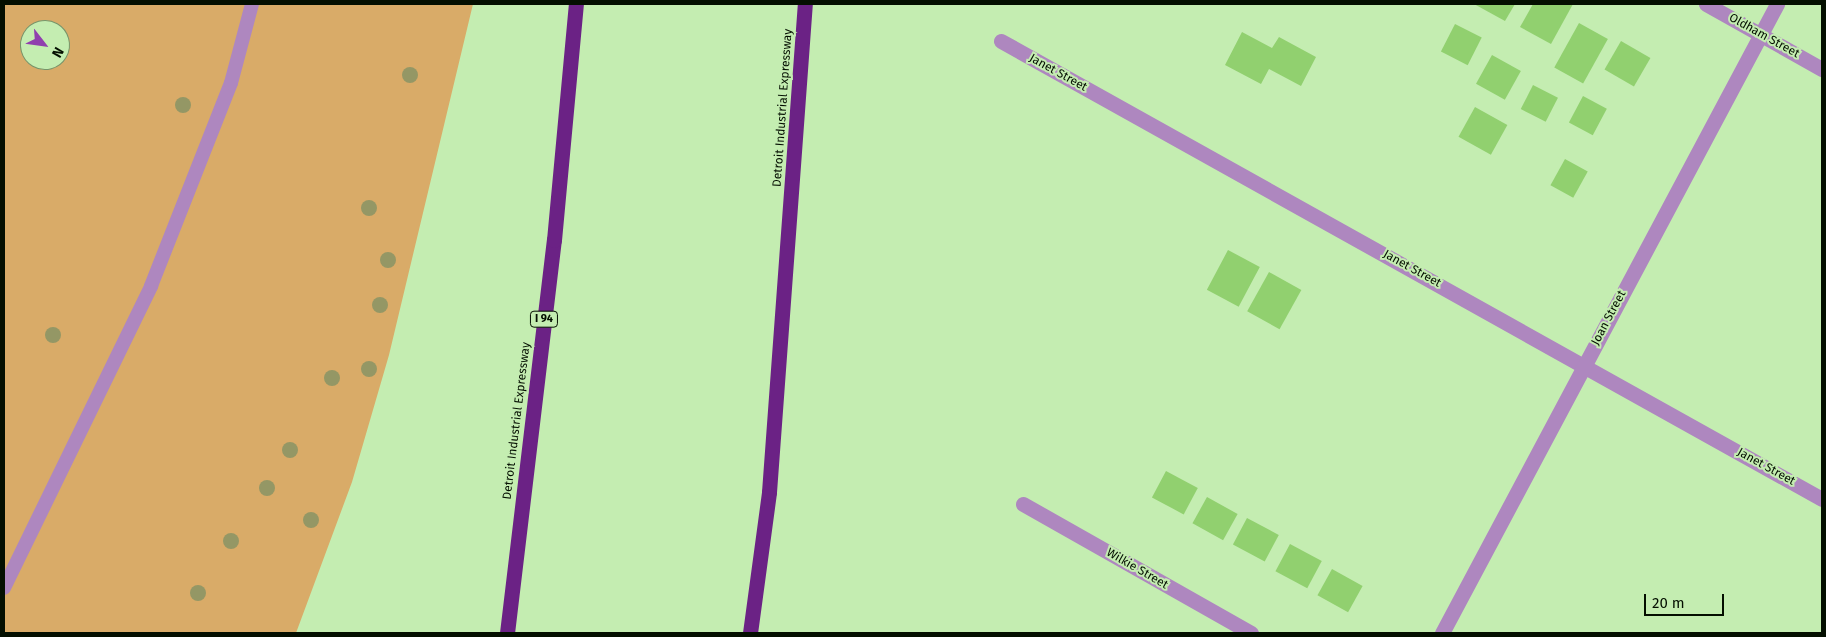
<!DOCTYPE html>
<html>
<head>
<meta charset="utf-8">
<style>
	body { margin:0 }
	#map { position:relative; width:1826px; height:637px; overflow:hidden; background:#c4edb1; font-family:"Fira Sans",sans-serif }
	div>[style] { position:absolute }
	.green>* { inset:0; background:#d9ab68 }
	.building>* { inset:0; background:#91d06f; transform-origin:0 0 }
	.lane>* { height:14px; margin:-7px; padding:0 7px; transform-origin:7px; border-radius:7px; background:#ae87bf }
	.street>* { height:15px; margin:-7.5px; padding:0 7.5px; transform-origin:7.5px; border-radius:7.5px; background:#ae87bf }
	.highway>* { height:15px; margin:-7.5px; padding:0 7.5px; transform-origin:7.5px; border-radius:7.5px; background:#6b2285 }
	.trees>* { width:16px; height:16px; margin:-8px; border-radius:50%; background:#949765 }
	span { translate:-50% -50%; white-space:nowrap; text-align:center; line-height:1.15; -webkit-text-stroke:4px #c4edb1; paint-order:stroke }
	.shield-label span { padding:1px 4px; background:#c4edb1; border:1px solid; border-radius:4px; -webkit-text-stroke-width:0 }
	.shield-label { font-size:11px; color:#040f00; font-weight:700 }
	.street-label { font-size:12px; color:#040f00 }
	.frame { position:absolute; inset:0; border:5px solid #040f00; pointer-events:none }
	.north { position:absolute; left:20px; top:20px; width:50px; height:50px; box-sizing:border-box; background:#c4edb1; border:1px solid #77946a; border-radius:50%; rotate:120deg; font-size:14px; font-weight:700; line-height:20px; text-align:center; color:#040f00 }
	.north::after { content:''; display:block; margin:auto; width:18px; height:22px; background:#903fae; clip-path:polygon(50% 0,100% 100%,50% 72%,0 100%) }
	.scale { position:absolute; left:1644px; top:594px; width:80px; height:22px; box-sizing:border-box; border:2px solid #040f00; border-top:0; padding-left:6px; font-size:15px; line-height:18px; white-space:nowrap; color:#040f00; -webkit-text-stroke:4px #c4edb1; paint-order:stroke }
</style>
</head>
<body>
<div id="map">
	<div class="green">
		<i style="clip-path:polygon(evenodd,4px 4px,473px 4px,389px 355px,352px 482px,296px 633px,4px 633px,4px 4px,30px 30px,60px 30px,60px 60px,30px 60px,30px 30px)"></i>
	</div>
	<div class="building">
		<i style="clip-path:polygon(1474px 4px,1515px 4px,1505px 21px)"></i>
		<i style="clip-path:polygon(1533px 4px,1573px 4px,1551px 44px,1520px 27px)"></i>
		<i style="left:1579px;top:23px;width:33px;height:51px;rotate:29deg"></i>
		<i style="left:1455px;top:24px;width:30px;height:31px;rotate:27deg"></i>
		<i style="clip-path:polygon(1242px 32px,1272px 48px,1279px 37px,1316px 57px,1301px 86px,1269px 69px,1261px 84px,1225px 65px)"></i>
		<i style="left:1621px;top:41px;width:34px;height:33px;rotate:30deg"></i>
		<i style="left:1492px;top:55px;width:33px;height:33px;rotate:29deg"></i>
		<i style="left:1533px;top:85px;width:28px;height:27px;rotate:27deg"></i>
		<i style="left:1583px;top:96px;width:27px;height:30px;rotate:28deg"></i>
		<i style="left:1475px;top:107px;width:37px;height:34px;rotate:29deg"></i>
		<i style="left:1565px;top:159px;width:26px;height:30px;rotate:29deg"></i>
		<i style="left:1228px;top:250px;width:36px;height:45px;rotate:28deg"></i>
		<i style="left:1269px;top:272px;width:37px;height:45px;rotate:29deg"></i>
		<i style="left:1166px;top:471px;width:36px;height:30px;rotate:28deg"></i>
		<i style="left:1207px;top:497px;width:35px;height:30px;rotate:29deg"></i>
		<i style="left:1247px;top:518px;width:36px;height:30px;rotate:28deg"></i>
		<i style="left:1290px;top:544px;width:36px;height:31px;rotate:28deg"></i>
		<i style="left:1332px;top:569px;width:35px;height:30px;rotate:29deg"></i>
	</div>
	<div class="lane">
		<i style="left:4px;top:588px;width:336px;rotate:-64deg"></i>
		<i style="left:151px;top:286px;width:218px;rotate:-68.5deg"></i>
		<i style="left:231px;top:83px;width:82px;rotate:-75.1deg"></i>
	</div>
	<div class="street">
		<i style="left:1706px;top:4px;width:133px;rotate:29.3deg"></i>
		<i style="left:1001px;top:41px;width:940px;rotate:29.16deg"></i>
		<i style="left:1023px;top:504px;width:262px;rotate:29.5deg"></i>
		<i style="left:1442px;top:633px;width:713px;rotate:-61.96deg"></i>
	</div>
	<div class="highway">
		<i style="left:507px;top:633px;width:396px;rotate:-83.2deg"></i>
		<i style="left:554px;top:240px;width:237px;rotate:-84.7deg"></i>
		<i style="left:750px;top:633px;width:142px;rotate:-82.3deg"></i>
		<i style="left:769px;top:492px;width:489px;rotate:-85.8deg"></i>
	</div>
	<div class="trees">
		<i style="left:410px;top:75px"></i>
		<i style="left:183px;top:105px"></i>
		<i style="left:369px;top:208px"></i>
		<i style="left:388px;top:260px"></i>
		<i style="left:380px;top:305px"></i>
		<i style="left:53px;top:335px"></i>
		<i style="left:369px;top:369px"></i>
		<i style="left:332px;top:378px"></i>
		<i style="left:290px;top:450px"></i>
		<i style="left:267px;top:488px"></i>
		<i style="left:311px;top:520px"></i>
		<i style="left:231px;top:541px"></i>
		<i style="left:198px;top:593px"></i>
	</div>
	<div class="shield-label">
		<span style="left:544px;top:319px">I 94</span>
	</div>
	<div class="street-label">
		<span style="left:1764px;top:36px;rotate:29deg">Oldham Street</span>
		<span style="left:1058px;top:73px;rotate:29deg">Janet Street</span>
		<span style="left:783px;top:108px;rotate:-86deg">Detroit Industrial Expressway</span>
		<span style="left:1412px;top:269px;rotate:29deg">Janet Street</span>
		<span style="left:1609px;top:318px;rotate:-62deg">Joan Street</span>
		<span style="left:517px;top:421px;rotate:-83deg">Detroit Industrial Expressway</span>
		<span style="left:1766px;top:467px;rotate:29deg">Janet Street</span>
		<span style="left:1137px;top:569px;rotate:30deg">Wilkie Street</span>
	</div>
	<div class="frame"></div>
	<div class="north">N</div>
	<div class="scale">20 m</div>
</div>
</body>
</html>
